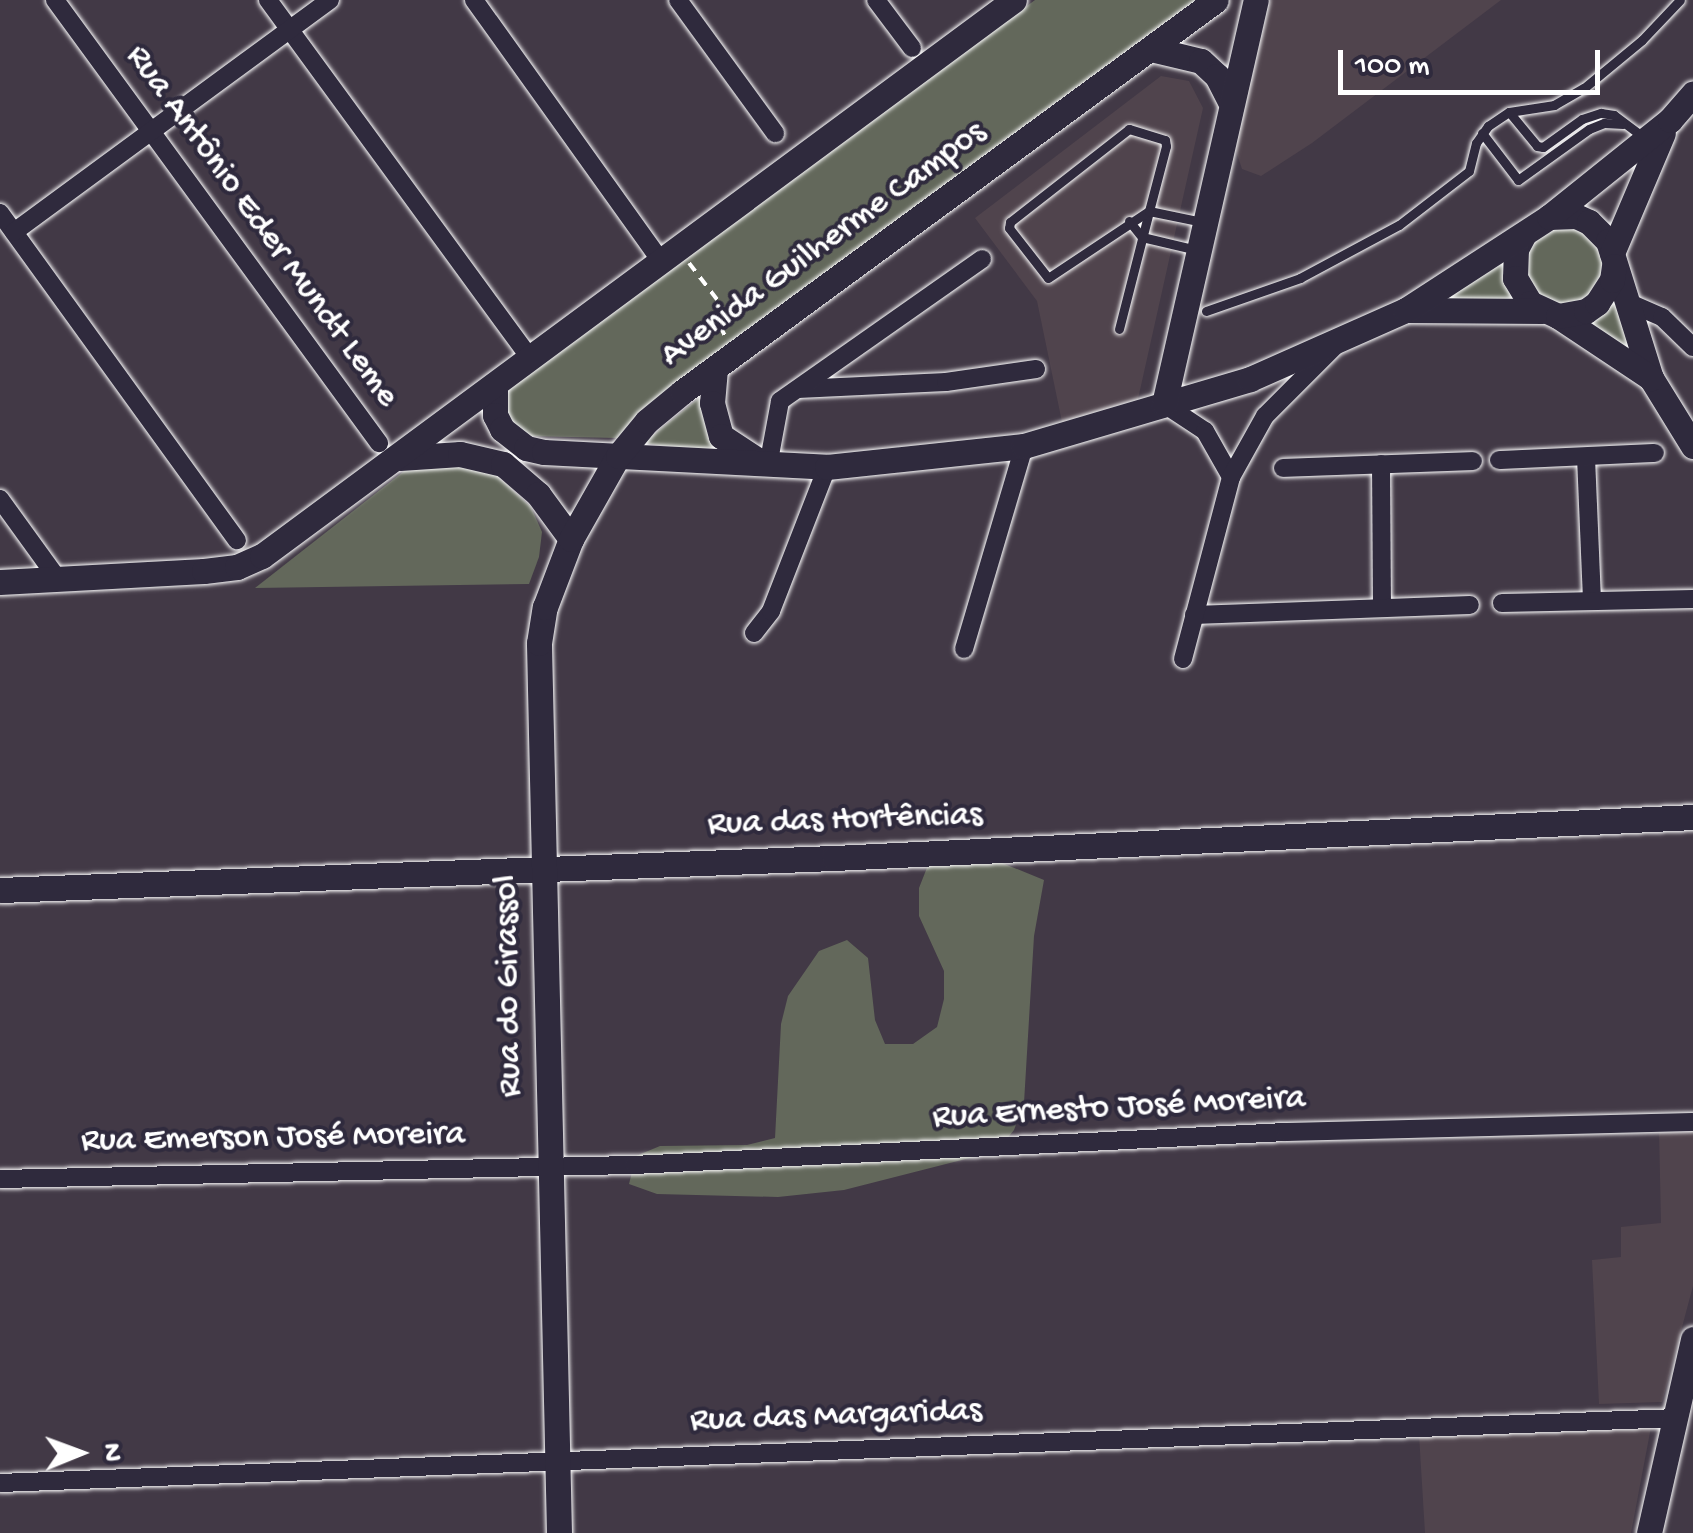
<!DOCTYPE html>
<html>
<head>
<meta charset="utf-8">
<style>
	body { margin:0 }
	#map { position:relative; width:1693px; height:1533px; overflow:hidden; background:#423946; font-family:"Gochi Hand",sans-serif }
	div>[style] { position:absolute }
	.built>* { inset:0; background:#50444d }
	.green>* { inset:0; background:#63685b }
	.path>* { height:4px; margin-top:-2px; transform-origin:0; background:repeating-linear-gradient(90deg,#fff 0 10px,transparent 0 18px) }
	.roads { filter:drop-shadow(0 0 2px #fff) drop-shadow(0 0 2px #fff) }
	.lane>* { height:9px; margin:-4.5px; padding:0 4.5px; transform-origin:4.5px; border-radius:4.5px; background:#2f2a3d }
	.street>* { height:18px; margin:-9px; padding:0 9px; transform-origin:9px; border-radius:9px; background:#2f2a3d }
	.secondary>* { height:25px; margin:-12.5px; padding:0 12.5px; transform-origin:12.5px; border-radius:12.5px; background:#2f2a3d }
	span { translate:-50% -50%; white-space:nowrap; text-align:center; line-height:1.15; -webkit-text-stroke:8px #2f2a3d; paint-order:stroke }
	.street-label { font-size:35px; color:#fff }
	.north { position:absolute; left:30px; top:1403px; width:100px; height:100px; -webkit-text-stroke:8px #2f2a3d; paint-order:stroke; rotate:89deg; font-size:28px; font-weight:700; line-height:40px; text-align:center; color:#fff }
	.north::after { content:''; display:block; margin:auto; width:35px; height:45px; background:#fff; clip-path:polygon(50% 0,100% 100%,50% 72%,0 100%) }
	.scale { position:absolute; left:1338px; top:50px; width:262px; height:45px; box-sizing:border-box; border:5px solid #fff; border-top:0; padding-left:12px; font-size:30px; line-height:35px; white-space:nowrap; color:#fff; -webkit-text-stroke:8px #2f2a3d; paint-order:stroke }
</style>
</head>
<body>
<div id="map">
	<div class="built">
		<i style="clip-path:polygon(1271px 0,1501px 0,1312px 143px,1261px 176px,1242px 169px,1234px 145px)"></i>
		<i style="clip-path:polygon(1161px 76px,1189px 81px,1203px 108px,1138px 399px,1062px 422px,1037px 301px,975px 218px)"></i>
		<i style="clip-path:polygon(1659px 1130px,1693px 1130px,1693px 1286px,1662px 1402px,1599px 1404px,1592px 1260px,1621px 1257px,1621px 1227px,1661px 1223px)"></i>
		<i style="clip-path:polygon(1651px 1427px,1631px 1533px,1425px 1533px,1419px 1435px)"></i>
	</div>
	<div class="green">
		<i style="clip-path:polygon(1035px 0,1203px 0,618px 438px,523px 436px,503px 420px,500px 402px,509px 388px)"></i>
		<i style="clip-path:polygon(1569px 222px,1603px 246px,1601px 289px,1563px 311px,1526px 289px,1523px 248px,1531px 236px)"></i>
		<i style="clip-path:polygon(1511px 251px,1528px 307px,1424px 305px)"></i>
		<i style="clip-path:polygon(1616px 284px,1641px 365px,1572px 319px)"></i>
		<i style="clip-path:polygon(700px 397px,719px 453px,643px 443px)"></i>
		<i style="clip-path:polygon(443px 460px,492px 471px,531px 507px,542px 532px,539px 557px,529px 584px,255px 588px,413px 464px)"></i>
		<i style="clip-path:polygon(985px 856px,1044px 880px,1034px 936px,1024px 1103px,1014px 1130px,997px 1151px,844px 1190px,778px 1197px,657px 1194px,629px 1184px,636px 1156px,660px 1146px,747px 1145px,775px 1138px,781px 1024px,788px 996px,819px 951px,847px 940px,868px 958px,875px 1020px,885px 1044px,913px 1044px,937px 1027px,944px 999px,944px 971px,919px 916px,919px 888px,930px 860px)"></i>
	</div>
	<div class="path">
		<i style="left:689px;top:263px;width:54px;rotate:52.5deg"></i>
		<i style="left:722px;top:306px;width:20px;rotate:96deg"></i>
		<i style="left:720px;top:326px;width:11px;rotate:63deg"></i>
	</div>
	<div class="roads">
		<div class="lane">
			<i style="left:1509px;top:112px;width:44px;rotate:50.5deg"></i>
			<i style="left:1537px;top:146px;width:6px;rotate:9deg"></i>
			<i style="left:1543px;top:147px;width:48px;rotate:-35.7deg"></i>
			<i style="left:1582px;top:119px;width:20px;rotate:-18deg"></i>
			<i style="left:1601px;top:113px;width:13px;rotate:9deg"></i>
			<i style="left:1614px;top:115px;width:38px;rotate:37deg"></i>
			<i style="left:1482px;top:133px;width:59px;rotate:52.5deg"></i>
			<i style="left:1518px;top:180px;width:87px;rotate:-35.7deg"></i>
			<i style="left:1589px;top:129px;width:16px;rotate:-22deg"></i>
			<i style="left:1604px;top:123px;width:19px;rotate:3deg"></i>
			<i style="left:1129px;top:221px;width:21px;rotate:51deg"></i>
			<i style="left:1142px;top:237px;width:57px;rotate:13.3deg"></i>
			<i style="left:1206px;top:311px;width:100px;rotate:-19.3deg"></i>
			<i style="left:1300px;top:278px;width:112px;rotate:-28.2deg"></i>
			<i style="left:1399px;top:225px;width:88px;rotate:-37.6deg"></i>
			<i style="left:1469px;top:171px;width:29px;rotate:-76deg"></i>
			<i style="left:1476px;top:143px;width:21px;rotate:-55deg"></i>
			<i style="left:1488px;top:126px;width:25px;rotate:-34deg"></i>
			<i style="left:1509px;top:112px;width:46px;rotate:-8.8deg"></i>
			<i style="left:1554px;top:105px;width:34px;rotate:-30deg"></i>
			<i style="left:1584px;top:88px;width:75px;rotate:-39.6deg"></i>
			<i style="left:1642px;top:40px;width:55px;rotate:-46.5deg"></i>
			<i style="left:1119px;top:329px;width:122px;rotate:-75.7deg"></i>
			<i style="left:1149px;top:211px;width:67px;rotate:-75.3deg"></i>
			<i style="left:1166px;top:146px;width:6px;rotate:-99deg"></i>
			<i style="left:1165px;top:140px;width:38px;rotate:-163deg"></i>
			<i style="left:1129px;top:129px;width:151px;rotate:142deg"></i>
			<i style="left:1010px;top:222px;width:6px;rotate:99deg"></i>
			<i style="left:1009px;top:228px;width:63px;rotate:52deg"></i>
			<i style="left:1048px;top:278px;width:121px;rotate:-33.6deg"></i>
			<i style="left:1149px;top:211px;width:54px;rotate:11.7deg"></i>
		</div>
		<div class="street">
			<i style="left:55px;top:0;width:549px;rotate:53.82deg"></i>
			<i style="left:268px;top:0;width:444px;rotate:53.8deg"></i>
			<i style="left:474px;top:0;width:320px;rotate:54.4deg"></i>
			<i style="left:678px;top:0;width:165px;rotate:53.9deg"></i>
			<i style="left:876px;top:0;width:60px;rotate:53.1deg"></i>
			<i style="left:0;top:213px;width:404px;rotate:54.1deg"></i>
			<i style="left:14px;top:232px;width:392px;rotate:-36.3deg"></i>
			<i style="left:1625px;top:301px;width:40px;rotate:23.4deg"></i>
			<i style="left:1662px;top:317px;width:43px;rotate:44.1deg"></i>
			<i style="left:798px;top:389px;width:148px;rotate:-2.7deg"></i>
			<i style="left:946px;top:382px;width:91px;rotate:-8.2deg"></i>
			<i style="left:1164px;top:404px;width:49px;rotate:33.4deg"></i>
			<i style="left:1205px;top:431px;width:53px;rotate:60.5deg"></i>
			<i style="left:1586px;top:457px;width:143px;rotate:87.6deg"></i>
			<i style="left:1499px;top:460px;width:156px;rotate:-2.6deg"></i>
			<i style="left:1381px;top:464px;width:144px;rotate:89.6deg"></i>
			<i style="left:768px;top:466px;width:66px;rotate:-79.5deg"></i>
			<i style="left:780px;top:401px;width:247px;rotate:-35.1deg"></i>
			<i style="left:1283px;top:468px;width:190px;rotate:-2.1deg"></i>
			<i style="left:0;top:499px;width:99px;rotate:54.1deg"></i>
			<i style="left:1502px;top:603px;width:191px;rotate:-1.2deg"></i>
			<i style="left:1194px;top:615px;width:276px;rotate:-2.1deg"></i>
			<i style="left:754px;top:633px;width:28px;rotate:-52deg"></i>
			<i style="left:771px;top:611px;width:155px;rotate:-68.7deg"></i>
			<i style="left:964px;top:649px;width:212px;rotate:-73.5deg"></i>
			<i style="left:1183px;top:659px;width:188px;rotate:-75.2deg"></i>
			<i style="left:1231px;top:477px;width:70px;rotate:-60.9deg"></i>
			<i style="left:1265px;top:416px;width:99px;rotate:-45deg"></i>
			<i style="left:0;top:1179px;width:634px;rotate:-1.27deg"></i>
			<i style="left:634px;top:1165px;width:653px;rotate:-2.9deg"></i>
			<i style="left:1286px;top:1132px;width:407px;rotate:-1.4deg"></i>
			<i style="left:0;top:1483px;width:1676px;rotate:-2.22deg"></i>
		</div>
		<div class="secondary">
			<i style="left:1151px;top:49px;width:51px;rotate:13.5deg"></i>
			<i style="left:1201px;top:61px;width:22px;rotate:43deg"></i>
			<i style="left:1217px;top:76px;width:29px;rotate:63deg"></i>
			<i style="left:1549px;top:217px;width:27px;rotate:-2deg"></i>
			<i style="left:1576px;top:216px;width:14px;rotate:25deg"></i>
			<i style="left:1589px;top:222px;width:27px;rotate:45deg"></i>
			<i style="left:1608px;top:241px;width:144px;rotate:72.6deg"></i>
			<i style="left:1651px;top:378px;width:80px;rotate:58.3deg"></i>
			<i style="left:1523px;top:236px;width:15px;rotate:118deg"></i>
			<i style="left:1516px;top:249px;width:29px;rotate:92deg"></i>
			<i style="left:1515px;top:278px;width:29px;rotate:59deg"></i>
			<i style="left:1530px;top:303px;width:31px;rotate:25deg"></i>
			<i style="left:1558px;top:316px;width:112px;rotate:33.7deg"></i>
			<i style="left:1612px;top:253px;width:130px;rotate:-67deg"></i>
			<i style="left:1406px;top:310px;width:136px;rotate:0.4deg"></i>
			<i style="left:1558px;top:316px;width:28px;rotate:-10deg"></i>
			<i style="left:1586px;top:311px;width:14px;rotate:-36deg"></i>
			<i style="left:1597px;top:303px;width:27px;rotate:-57deg"></i>
			<i style="left:1612px;top:280px;width:14px;rotate:-82deg"></i>
			<i style="left:715px;top:369px;width:34px;rotate:95deg"></i>
			<i style="left:712px;top:403px;width:34px;rotate:75deg"></i>
			<i style="left:721px;top:436px;width:45px;rotate:33.3deg"></i>
			<i style="left:495px;top:385px;width:30px;rotate:90deg"></i>
			<i style="left:495px;top:415px;width:16px;rotate:63deg"></i>
			<i style="left:502px;top:429px;width:31px;rotate:38deg"></i>
			<i style="left:526px;top:448px;width:18px;rotate:13deg"></i>
			<i style="left:544px;top:452px;width:283px;rotate:3deg"></i>
			<i style="left:827px;top:467px;width:198px;rotate:-6.1deg"></i>
			<i style="left:1024px;top:446px;width:236px;rotate:-16.5deg"></i>
			<i style="left:1250px;top:379px;width:171px;rotate:-23.9deg"></i>
			<i style="left:1406px;top:310px;width:171px;rotate:-33deg"></i>
			<i style="left:1549px;top:217px;width:155px;rotate:-38.7deg"></i>
			<i style="left:1670px;top:120px;width:35px;rotate:-49deg"></i>
			<i style="left:1164px;top:404px;width:414px;rotate:-77.2deg"></i>
			<i style="left:400px;top:458px;width:60px;rotate:-3.8deg"></i>
			<i style="left:460px;top:454px;width:44px;rotate:13.1deg"></i>
			<i style="left:503px;top:464px;width:46px;rotate:40.6deg"></i>
			<i style="left:538px;top:494px;width:56px;rotate:53.7deg"></i>
			<i style="left:0;top:582px;width:204px;rotate:-3.1deg"></i>
			<i style="left:204px;top:571px;width:33px;rotate:-7deg"></i>
			<i style="left:237px;top:567px;width:27px;rotate:-24deg"></i>
			<i style="left:262px;top:556px;width:935px;rotate:-36.48deg"></i>
			<i style="left:0;top:890px;width:835px;rotate:-2.2deg"></i>
			<i style="left:834px;top:858px;width:860px;rotate:-2.73deg"></i>
			<i style="left:559px;top:1533px;width:890px;rotate:-91.29deg"></i>
			<i style="left:539px;top:643px;width:36px;rotate:-81deg"></i>
			<i style="left:545px;top:607px;width:73px;rotate:-69.1deg"></i>
			<i style="left:571px;top:539px;width:95px;rotate:-60.5deg"></i>
			<i style="left:618px;top:456px;width:45px;rotate:-50.4deg"></i>
			<i style="left:647px;top:421px;width:45px;rotate:-39.6deg"></i>
			<i style="left:682px;top:392px;width:662px;rotate:-36.28deg"></i>
			<i style="left:1649px;top:1533px;width:199px;rotate:-77.2deg"></i>
		</div>
	</div>
	<div class="street-label">
		<span style="left:261px;top:227px;rotate:54deg">Rua Antônio Eder Mundt Leme</span>
		<span style="left:824px;top:245px;rotate:-36deg">Avenida Guilherme Campos</span>
		<span style="left:845px;top:821px;rotate:-2deg">Rua das Hortências</span>
		<span style="left:510px;top:986px;rotate:-91deg">Rua do Girassol</span>
		<span style="left:1119px;top:1109px;rotate:-3deg">Rua Ernesto José Moreira</span>
		<span style="left:273px;top:1139px;rotate:-1deg">Rua Emerson José Moreira</span>
		<span style="left:836px;top:1417px;rotate:-2deg">Rua das Margaridas</span>
	</div>
	<div class="north">N</div>
	<div class="scale">100 m</div>
</div>
</body>
</html>
